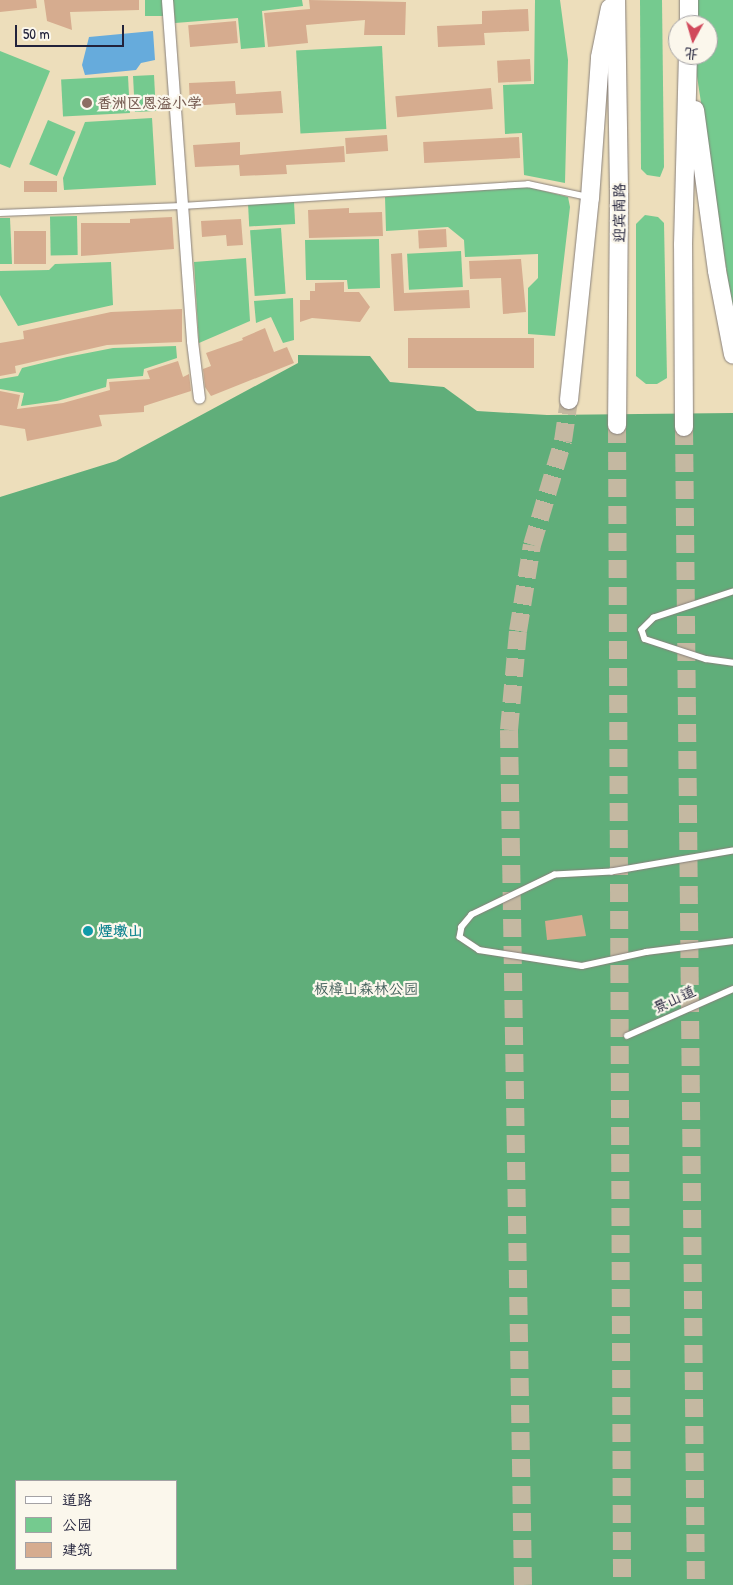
<!DOCTYPE html>
<html>
<head>
<meta charset="utf-8">
<style>
	body { margin:0 }
	#map { position:relative; width:733px; height:1585px; overflow:hidden; background:#eddebb; font-family:"Patrick Hand","LXGW WenKai TC",sans-serif }
	div>[style] { position:absolute }
	.green>* { inset:0; background:#75ca8f; transform-origin:0 0 }
	.forest>* { inset:0; background:#60ae7a }
	.water>* { inset:0; background:#66abdc }
	.building>* { inset:0; background:#d6ac8f; transform-origin:0 0 }
	.primary-tunnel>* { height:18px; margin-top:-9px; transform-origin:0; background:repeating-linear-gradient(90deg,#c4b8a1 0 18px,transparent 0 27px) }
	.roads { filter:drop-shadow(0 0 1px #88807b) drop-shadow(0 0 1px #88807b) }
	.service>* { height:5.5px; margin:-2.75px; padding:0 2.75px; transform-origin:2.75px; border-radius:2.75px; background:#fff }
	.minor>* { height:11px; margin:-5.5px; padding:0 5.5px; transform-origin:5.5px; border-radius:5.5px; background:#fff }
	.primary>* { height:18px; margin:-9px; padding:0 9px; transform-origin:9px; border-radius:9px; background:#fff }
	.dots>* { width:14px; height:14px; translate:-50% -50%; box-sizing:border-box; border:2px solid #fbf7ec; border-radius:50% }
	span { translate:-50% -50%; white-space:nowrap; text-align:center; line-height:1.15; -webkit-text-stroke:4.5px #fbf7ec; paint-order:stroke }
	.education-label { font-size:15px; color:#785e54; font-weight:700 }
	.left { translate:0 -50%; text-align:left }
	.street-label { font-size:15px; color:#22223b }
	.culture-label { font-size:15px; color:#0d838f; font-weight:700 }
	.park-label { font-size:15px; color:#3f5d58 }
	.legend { position:absolute; left:15px; top:1480px; width:162px; height:90px; box-sizing:border-box; background:#fbf7ec; border:1px solid #a4a2a5; margin:0; padding:6px 9px; list-style:none; font-size:15px; color:#22223b }
	.legend li { display:flex; align-items:center; gap:10px; height:25px }
	.legend b { width:25px; border:1px solid #a4a2a5 }
	.north { position:absolute; left:668px; top:15px; width:50px; height:50px; box-sizing:border-box; background:#fbf7ec; border:1px solid #a4a2a5; border-radius:50%; rotate:186deg; font-size:14px; font-weight:700; line-height:20px; text-align:center; color:#22223b }
	.north::after { content:''; display:block; margin:auto; width:18px; height:22px; background:#d1495b; clip-path:polygon(50% 0,100% 100%,50% 72%,0 100%) }
	.scale { position:absolute; left:15px; top:25px; width:109px; height:22px; box-sizing:border-box; border:2px solid #22223b; border-top:0; padding-left:6px; font-size:15px; line-height:18px; white-space:nowrap; color:#22223b; -webkit-text-stroke:4px #fbf7ec; paint-order:stroke }
</style>
</head>
<body>
<div id="map">
	<div class="green">
		<i style="left:145px;top:0;width:19px;height:16px"></i>
		<i style="clip-path:polygon(173px 0,302px 0,303px 6px,262px 11px,265px 47px,241px 49px,238px 18px,175px 23px)"></i>
		<i style="clip-path:polygon(535px 0,560px 0,568px 60px,565px 183px,524px 175px,522px 133px,505px 134px,503px 85px,534px 84px)"></i>
		<i style="clip-path:polygon(640px 0,662px 0,664px 167px,660px 177px,647px 175px,641px 169px)"></i>
		<i style="clip-path:polygon(696px 0,733px 0,733px 313px,695px 63px,695px 55px,708px 55px,708px 25px,696px 25px)"></i>
		<i style="left:382px;top:46px;width:83px;height:86px;rotate:87deg"></i>
		<i style="clip-path:polygon(0 51px,50px 71px,10px 168px,0 164px)"></i>
		<i style="left:154px;top:75px;width:36px;height:21px;rotate:87deg"></i>
		<i style="left:128px;top:76px;width:37px;height:67px;rotate:87deg"></i>
		<i style="clip-path:polygon(152px 118px,156px 185px,64px 190px,63px 178px,85px 122px)"></i>
		<i style="left:48px;top:120px;width:30px;height:48px;rotate:23deg"></i>
		<i style="clip-path:polygon(528px 187px,568px 197px,570px 207px,555px 336px,528px 334px,528px 288px,538px 278px,538px 254px,465px 257px,464px 240px,448px 227px,386px 231px,385px 197px)"></i>
		<i style="left:294px;top:202px;width:22px;height:46px;rotate:87deg"></i>
		<i style="clip-path:polygon(645px 215px,658px 217px,664px 223px,667px 378px,657px 384px,646px 384px,636px 376px,636px 224px)"></i>
		<i style="left:77px;top:216px;width:39px;height:27px;rotate:89deg"></i>
		<i style="clip-path:polygon(0 218px,10px 218px,12px 264px,0 264px)"></i>
		<i style="left:281px;top:228px;width:66px;height:31px;rotate:86deg"></i>
		<i style="clip-path:polygon(379px 239px,380px 288px,348px 289px,347px 280px,306px 280px,305px 240px)"></i>
		<i style="left:461px;top:251px;width:36px;height:54px;rotate:87deg"></i>
		<i style="clip-path:polygon(246px 258px,250px 321px,199px 343px,194px 262px)"></i>
		<i style="clip-path:polygon(111px 262px,113px 305px,18px 326px,0 295px,0 271px,49px 270px,55px 264px)"></i>
		<i style="clip-path:polygon(293px 298px,294px 340px,283px 343px,271px 317px,256px 323px,254px 301px)"></i>
		<i style="clip-path:polygon(176px 346px,177px 358px,144px 369px,143px 376px,107px 379px,106px 387px,57px 401px,21px 406px,24px 393px,0 389px,0 379px,18px 376px,22px 368px,67px 357px,113px 348px)"></i>
	</div>
	<div class="forest">
		<i style="clip-path:polygon(evenodd,298px 355px,370px 356px,390px 382px,444px 387px,477px 411px,547px 415px,733px 413px,733px 1585px,0 1585px,0 497px,116px 461px,298px 363px,298px 355px,16px 1481px,176px 1481px,176px 1569px,16px 1569px,16px 1481px)"></i>
	</div>
	<div class="water">
		<i style="clip-path:polygon(153px 31px,155px 60px,141px 63px,136px 70px,85px 75px,82px 65px,89px 37px)"></i>
	</div>
	<div class="building">
		<i style="clip-path:polygon(0 0,36px 0,37px 8px,0 12px)"></i>
		<i style="clip-path:polygon(44px 0,139px 0,139px 10px,70px 12px,72px 30px,47px 21px)"></i>
		<i style="clip-path:polygon(309px 0,406px 2px,405px 35px,364px 35px,365px 20px,306px 25px,308px 43px,268px 47px,264px 13px,310px 9px)"></i>
		<i style="clip-path:polygon(528px 9px,529px 31px,484px 33px,485px 45px,438px 47px,437px 26px,482px 24px,482px 11px)"></i>
		<i style="left:236px;top:21px;width:22px;height:48px;rotate:85deg"></i>
		<i style="left:530px;top:59px;width:22px;height:33px;rotate:87deg"></i>
		<i style="clip-path:polygon(235px 81px,236px 94px,281px 91px,283px 113px,236px 115px,235px 103px,190px 106px,189px 83px)"></i>
		<i style="left:491px;top:88px;width:21px;height:96px;rotate:85deg"></i>
		<i style="left:387px;top:135px;width:16px;height:42px;rotate:86deg"></i>
		<i style="left:519px;top:137px;width:21px;height:96px;rotate:87deg"></i>
		<i style="clip-path:polygon(240px 142px,240px 155px,344px 146px,345px 162px,286px 165px,287px 174px,240px 176px,239px 165px,195px 167px,193px 145px)"></i>
		<i style="left:57px;top:181px;width:11px;height:33px;rotate:90deg"></i>
		<i style="clip-path:polygon(349px 208px,349px 213px,382px 212px,383px 236px,309px 238px,308px 210px)"></i>
		<i style="clip-path:polygon(172px 217px,174px 249px,81px 256px,81px 223px,130px 223px,130px 219px)"></i>
		<i style="clip-path:polygon(241px 219px,243px 245px,227px 246px,226px 235px,202px 237px,201px 221px)"></i>
		<i style="left:446px;top:229px;width:18px;height:28px;rotate:87deg"></i>
		<i style="left:14px;top:231px;width:32px;height:33px"></i>
		<i style="clip-path:polygon(402px 253px,404px 293px,469px 290px,470px 308px,394px 311px,391px 254px)"></i>
		<i style="clip-path:polygon(521px 259px,526px 312px,503px 314px,501px 278px,470px 279px,469px 261px)"></i>
		<i style="clip-path:polygon(344px 282px,344px 292px,359px 292px,370px 307px,360px 322px,312px 318px,300px 322px,300px 300px,310px 300px,310px 291px,315px 291px,315px 283px)"></i>
		<i style="clip-path:polygon(182px 309px,182px 342px,107px 345px,15px 366px,16px 373px,0 376px,0 343px,24px 339px,23px 331px,111px 312px)"></i>
		<i style="clip-path:polygon(265px 328px,274px 352px,287px 347px,294px 363px,211px 396px,205px 387px,203px 369px,211px 366px,206px 353px,243px 340px,242px 338px)"></i>
		<i style="left:534px;top:338px;width:30px;height:126px;rotate:90deg"></i>
		<i style="clip-path:polygon(178px 361px,183px 377px,189px 374px,191px 391px,144px 406px,144px 412px,99px 415px,102px 426px,27px 441px,25px 429px,0 425px,0 391px,20px 395px,17px 409px,63px 403px,110px 390px,109px 382px,150px 379px,147px 371px)"></i>
		<i style="clip-path:polygon(582px 915px,586px 936px,547px 940px,545px 921px)"></i>
	</div>
	<div class="primary-tunnel">
		<i style="left:617px;top:425px;width:1160px;rotate:89.75deg"></i>
		<i style="left:684px;top:427px;width:1158px;rotate:89.41deg"></i>
		<i style="left:523px;top:1585px;width:855px;rotate:-90.94deg"></i>
		<i style="left:509px;top:730px;width:99px;rotate:-84.8deg"></i>
		<i style="left:518px;top:631px;width:87px;rotate:-80.8deg"></i>
		<i style="left:532px;top:545px;width:109px;rotate:-73.4deg"></i>
		<i style="left:563px;top:441px;width:41px;rotate:-81.7deg"></i>
	</div>
	<div class="roads">
		<div class="service">
			<i style="left:0;top:213px;width:182px;rotate:-2.2deg"></i>
			<i style="left:182px;top:206px;width:347px;rotate:-3.6deg"></i>
			<i style="left:528px;top:184px;width:61px;rotate:12.2deg"></i>
			<i style="left:733px;top:592px;width:83px;rotate:161.8deg"></i>
			<i style="left:654px;top:618px;width:17px;rotate:135deg"></i>
			<i style="left:642px;top:630px;width:9px;rotate:72deg"></i>
			<i style="left:645px;top:639px;width:64px;rotate:18.2deg"></i>
			<i style="left:706px;top:659px;width:27px;rotate:8deg"></i>
			<i style="left:733px;top:851px;width:123px;rotate:170.2deg"></i>
			<i style="left:612px;top:872px;width:57px;rotate:177deg"></i>
			<i style="left:555px;top:875px;width:92px;rotate:154.3deg"></i>
			<i style="left:472px;top:915px;width:16px;rotate:130deg"></i>
			<i style="left:462px;top:927px;width:10px;rotate:101deg"></i>
			<i style="left:460px;top:937px;width:23px;rotate:34deg"></i>
			<i style="left:479px;top:950px;width:104px;rotate:8.8deg"></i>
			<i style="left:582px;top:966px;width:66px;rotate:-12.3deg"></i>
			<i style="left:646px;top:952px;width:88px;rotate:-7.2deg"></i>
			<i style="left:627px;top:1036px;width:116px;rotate:-23.9deg"></i>
		</div>
		<div class="minor">
			<i style="left:167px;top:0;width:342px;rotate:85.8deg"></i>
			<i style="left:192px;top:341px;width:57px;rotate:83deg"></i>
		</div>
		<div class="primary">
			<i style="left:616px;top:0;width:200px;rotate:89.1deg"></i>
			<i style="left:619px;top:200px;width:225px;rotate:90.5deg"></i>
			<i style="left:689px;top:25px;width:25px;rotate:-90deg"></i>
			<i style="left:695px;top:110px;width:162px;rotate:82.2deg"></i>
			<i style="left:717px;top:271px;width:85px;rotate:79.1deg"></i>
			<i style="left:569px;top:400px;width:203px;rotate:-84.1deg"></i>
			<i style="left:590px;top:198px;width:141px;rotate:-85.9deg"></i>
			<i style="left:600px;top:57px;width:50px;rotate:-78.5deg"></i>
			<i style="left:684px;top:427px;width:182px;rotate:-90.3deg"></i>
			<i style="left:683px;top:245px;width:190px;rotate:-88.5deg"></i>
		</div>
	</div>
	<div class="dots">
		<i style="left:87px;top:103px;background:#8d6e63"></i>
		<i style="left:88px;top:931px;background:#0f9aa8"></i>
	</div>
	<div class="education-label">
		<span class="left" style="left:97px;top:103px">香洲区恩溢小学</span>
	</div>
	<div class="street-label">
		<span style="left:619px;top:213px;rotate:-90deg">迎宾南路</span>
		<span style="left:674px;top:999px;rotate:-25deg">景山道</span>
	</div>
	<div class="culture-label">
		<span class="left" style="left:98px;top:931px">煙墩山</span>
	</div>
	<div class="park-label">
		<span style="left:366px;top:989px">板樟山森林公园</span>
	</div>
	<ul class="legend">
	<li><b style="height:6px;background:#fff"></b>道路</li>
	<li><b style="height:14px;background:#75ca8f"></b>公园</li>
	<li><b style="height:14px;background:#d6ac8f"></b>建筑</li>
	</ul>
	<div class="north">北</div>
	<div class="scale">50 m</div>
</div>
</body>
</html>
